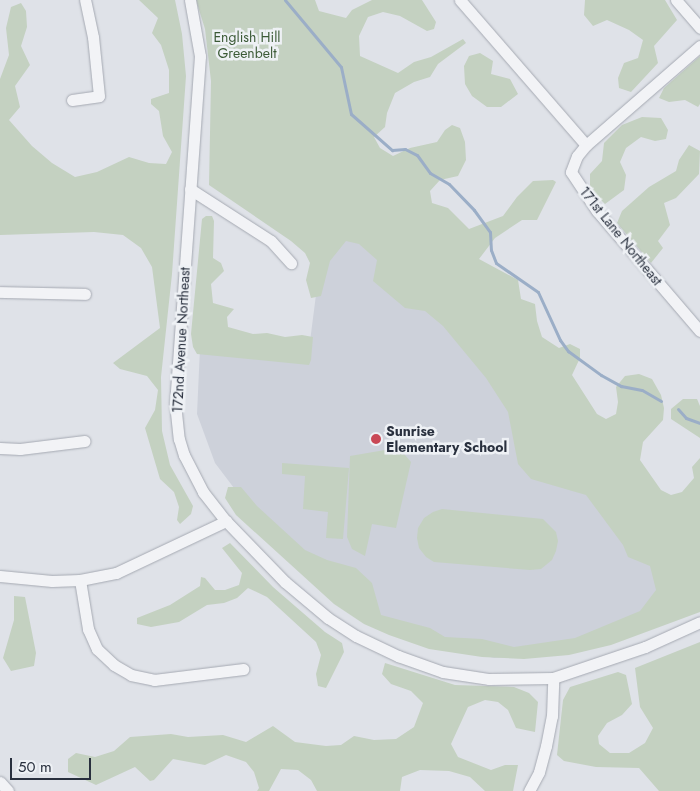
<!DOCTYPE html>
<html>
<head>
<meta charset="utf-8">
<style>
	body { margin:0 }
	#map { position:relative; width:700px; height:791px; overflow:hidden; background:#dfe2e8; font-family:Jost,sans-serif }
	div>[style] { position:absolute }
	.built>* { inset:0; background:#cdd1da }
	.green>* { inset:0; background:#c4d1c1 }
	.stream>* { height:3px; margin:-1.5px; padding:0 1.5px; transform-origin:1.5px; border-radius:1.5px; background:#9baec7 }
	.roads { filter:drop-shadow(0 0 1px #a5a9b2) drop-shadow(0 0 1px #a5a9b2) }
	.minor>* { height:11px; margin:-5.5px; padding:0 5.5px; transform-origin:5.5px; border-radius:5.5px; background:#f2f3f6 }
	.dots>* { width:14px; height:14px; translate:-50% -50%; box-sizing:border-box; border:2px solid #eef1f5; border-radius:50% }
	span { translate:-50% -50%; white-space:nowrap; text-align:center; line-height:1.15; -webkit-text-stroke:5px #eef1f5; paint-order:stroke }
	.park-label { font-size:14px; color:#3b5a36 }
	.street-label { font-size:14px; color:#29303e }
	.poi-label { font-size:14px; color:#29303e; font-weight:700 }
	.left { translate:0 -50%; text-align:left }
	.scale { position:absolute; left:10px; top:758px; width:81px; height:22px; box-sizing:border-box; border:2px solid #29303e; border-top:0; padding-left:6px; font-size:15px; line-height:18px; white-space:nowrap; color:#29303e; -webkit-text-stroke:4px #eef1f5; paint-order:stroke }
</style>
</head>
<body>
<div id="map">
	<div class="built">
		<i style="clip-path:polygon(330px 186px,700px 596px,557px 654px,494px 658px,446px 646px,391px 627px,256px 517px,215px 463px,197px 414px,200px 348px,308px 357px)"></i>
	</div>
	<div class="green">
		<i style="clip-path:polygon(139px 0,175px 0,182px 34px,186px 76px,172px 274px,161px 377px,162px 431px,170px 465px,193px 506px,191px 514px,180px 524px,177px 520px,179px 507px,174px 492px,160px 479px,145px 428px,155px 410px,158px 390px,147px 376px,120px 369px,113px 363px,160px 328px,152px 267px,141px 248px,123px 235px,94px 232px,0 235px,0 79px,9px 55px,6px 28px,11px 7px,21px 3px,26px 11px,27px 27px,21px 46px,30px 65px,15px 86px,20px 107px,9px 120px,32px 146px,52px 163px,75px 177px,97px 172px,129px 157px,149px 163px,166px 164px,172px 152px,163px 136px,159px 111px,151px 104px,151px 99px,169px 93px,169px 70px,161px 45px,152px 33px,158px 18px)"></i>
		<i style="clip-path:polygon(196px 0,315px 0,319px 11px,346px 18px,352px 10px,372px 0,422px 0,436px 22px,434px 29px,427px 31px,400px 16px,383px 12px,368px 17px,359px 36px,360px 56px,398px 73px,414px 62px,431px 57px,463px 39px,466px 43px,438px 64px,430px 77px,414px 82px,395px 93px,387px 113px,385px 127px,374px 137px,380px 148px,393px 156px,410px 148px,437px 142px,445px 130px,452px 125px,460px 128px,465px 142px,466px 160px,458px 176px,440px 180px,430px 191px,432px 203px,448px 208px,469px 229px,503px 216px,517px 197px,533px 181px,553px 180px,556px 182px,537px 220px,522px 220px,495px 238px,479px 259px,518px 280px,521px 299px,535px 304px,537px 321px,542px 337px,559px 348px,570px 344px,580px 349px,580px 358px,572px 375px,597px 414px,606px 419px,616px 414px,618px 402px,616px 387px,625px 376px,639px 374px,652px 379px,661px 395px,664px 408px,663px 420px,643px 442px,640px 460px,661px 490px,671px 495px,682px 492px,694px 478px,692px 467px,700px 458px,700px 612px,611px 645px,569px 655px,524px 659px,482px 657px,429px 649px,389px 635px,364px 624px,334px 604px,236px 515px,225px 498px,228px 487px,241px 487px,257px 506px,305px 550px,327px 560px,356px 568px,372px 583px,381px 615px,430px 628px,445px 637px,482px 639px,514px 647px,575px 638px,640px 611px,656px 590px,650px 566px,628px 557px,623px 545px,586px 495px,531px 479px,518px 464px,508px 412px,486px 378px,443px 326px,425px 311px,405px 308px,373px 281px,377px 260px,359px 244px,346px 241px,330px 261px,321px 296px,311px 298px,306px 280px,310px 263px,305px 253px,291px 241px,209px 185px,211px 81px,205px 29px)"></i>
		<i style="clip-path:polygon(585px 0,665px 0,677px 20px,654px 46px,658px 63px,631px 92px,619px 88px,618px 78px,624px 63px,638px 58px,643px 40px,629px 30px,607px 20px,593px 26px,584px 15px)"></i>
		<i style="clip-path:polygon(480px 53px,493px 61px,491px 74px,510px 79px,518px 94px,501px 107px,487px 107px,472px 96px,465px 84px,464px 66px,469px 56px)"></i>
		<i style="clip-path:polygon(700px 56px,700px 104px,698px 107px,685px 100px,669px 102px,659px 98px,664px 88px)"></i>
		<i style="clip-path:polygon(642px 117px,661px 118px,668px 130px,666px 139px,655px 141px,641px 137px,626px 148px,620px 162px,626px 175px,624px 190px,605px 204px,590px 189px,590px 174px,602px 161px,604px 143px,622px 125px)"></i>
		<i style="clip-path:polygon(689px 145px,700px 151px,699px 174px,676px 198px,664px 203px,670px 225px,658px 241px,663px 248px,651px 263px,617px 223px,622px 211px,649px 187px,676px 171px,679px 160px)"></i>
		<i style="clip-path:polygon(206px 216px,212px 216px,214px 221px,213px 258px,221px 263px,224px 271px,211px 284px,213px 303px,234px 309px,227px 317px,228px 327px,253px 334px,267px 333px,285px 337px,302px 335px,313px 337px,311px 360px,309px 365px,197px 354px,193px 347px,191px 334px,202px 219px)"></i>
		<i style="clip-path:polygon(683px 399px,697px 399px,700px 406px,700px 438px,671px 419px,671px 409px)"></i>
		<i style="clip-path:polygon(385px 450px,405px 455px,411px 462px,396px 528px,372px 524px,365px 556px,352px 549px,347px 537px,350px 456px)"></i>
		<i style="clip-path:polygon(282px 463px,349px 468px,343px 539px,326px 538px,328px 512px,303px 509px,305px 476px,282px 474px)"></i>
		<i style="clip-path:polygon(442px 509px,543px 519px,556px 532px,558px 541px,556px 551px,552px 560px,541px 569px,530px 570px,434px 562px,426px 557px,419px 548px,417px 538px,418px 528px,424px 518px,433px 512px)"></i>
		<i style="clip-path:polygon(230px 543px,273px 587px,325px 632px,342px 643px,344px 652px,326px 688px,318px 686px,316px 674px,321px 655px,316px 642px,267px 597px,248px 588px,237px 598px,224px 603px,207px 605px,179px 622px,151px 627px,137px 624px,137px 618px,170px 605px,200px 586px,201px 577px,205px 578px,215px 590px,225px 590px,239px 585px,242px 573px,222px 548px)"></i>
		<i style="clip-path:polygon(14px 596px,25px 597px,36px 653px,34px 666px,11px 671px,3px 658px,14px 620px)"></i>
		<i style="clip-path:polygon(700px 642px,700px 791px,659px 791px,639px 768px,596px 767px,564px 761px,557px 755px,563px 700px,570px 687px,618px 672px,626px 675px,632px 704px,622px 715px,607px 723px,598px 736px,599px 744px,610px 753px,629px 753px,645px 743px,653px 728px,640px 707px,635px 668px)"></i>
		<i style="clip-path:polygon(385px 663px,455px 685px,514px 687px,529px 693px,538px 702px,535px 732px,516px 728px,508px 710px,498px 702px,485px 700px,468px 707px,451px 744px,458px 757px,491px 770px,505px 765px,518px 765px,513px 791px,485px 791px,470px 777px,449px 771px,420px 770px,402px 777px,400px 791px,317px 791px,311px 780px,298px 770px,281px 769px,269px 791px,257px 791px,259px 788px,254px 772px,246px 762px,226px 755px,205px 765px,173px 759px,154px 780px,150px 781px,135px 767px,96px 785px,68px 772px,68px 759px,76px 753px,95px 757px,114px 751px,130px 737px,171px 734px,188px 737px,223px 735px,246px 742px,273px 726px,295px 742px,326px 746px,341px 745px,354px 736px,374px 740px,396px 739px,414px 727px,423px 703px,411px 691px,391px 684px,382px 674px)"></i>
	</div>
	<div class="stream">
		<i style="left:285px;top:0;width:87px;rotate:50.1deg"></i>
		<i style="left:341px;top:67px;width:48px;rotate:78deg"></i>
		<i style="left:351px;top:114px;width:55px;rotate:41.3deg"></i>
		<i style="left:392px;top:150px;width:13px;rotate:-4deg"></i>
		<i style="left:405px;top:149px;width:13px;rotate:27deg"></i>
		<i style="left:417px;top:155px;width:22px;rotate:54deg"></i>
		<i style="left:430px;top:173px;width:22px;rotate:30deg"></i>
		<i style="left:449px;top:184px;width:36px;rotate:46deg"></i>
		<i style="left:474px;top:210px;width:27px;rotate:54deg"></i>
		<i style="left:490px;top:232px;width:18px;rotate:87deg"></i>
		<i style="left:491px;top:250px;width:14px;rotate:69deg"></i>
		<i style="left:496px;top:263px;width:51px;rotate:34.6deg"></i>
		<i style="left:538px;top:292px;width:53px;rotate:65.4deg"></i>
		<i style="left:560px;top:340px;width:14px;rotate:54deg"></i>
		<i style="left:568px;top:351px;width:41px;rotate:36deg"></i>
		<i style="left:601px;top:375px;width:23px;rotate:29deg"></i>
		<i style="left:621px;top:386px;width:21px;rotate:11deg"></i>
		<i style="left:642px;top:390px;width:22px;rotate:30deg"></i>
		<i style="left:678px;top:409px;width:12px;rotate:48deg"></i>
		<i style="left:686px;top:418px;width:15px;rotate:20deg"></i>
	</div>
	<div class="roads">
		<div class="minor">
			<i style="left:190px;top:0;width:57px;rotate:79.9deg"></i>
			<i style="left:200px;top:56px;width:348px;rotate:94.1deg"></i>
			<i style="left:175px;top:403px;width:36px;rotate:84deg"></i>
			<i style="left:179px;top:439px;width:17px;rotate:73deg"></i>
			<i style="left:184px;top:455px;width:42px;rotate:62.8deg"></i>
			<i style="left:203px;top:492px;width:37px;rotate:52deg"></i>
			<i style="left:226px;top:521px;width:85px;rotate:46deg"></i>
			<i style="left:285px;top:582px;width:56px;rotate:39.9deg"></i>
			<i style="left:328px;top:618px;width:33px;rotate:33deg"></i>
			<i style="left:356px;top:636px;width:47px;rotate:25.5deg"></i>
			<i style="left:398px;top:656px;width:48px;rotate:19.6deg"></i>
			<i style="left:443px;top:672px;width:47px;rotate:8.7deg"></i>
			<i style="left:489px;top:679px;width:64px;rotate:-0.9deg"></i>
			<i style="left:553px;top:678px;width:97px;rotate:-18.6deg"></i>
			<i style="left:645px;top:647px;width:60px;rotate:-24.4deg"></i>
			<i style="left:460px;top:0;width:192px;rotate:49deg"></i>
			<i style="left:676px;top:0;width:37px;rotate:49deg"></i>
			<i style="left:700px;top:46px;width:151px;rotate:139deg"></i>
			<i style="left:586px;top:145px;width:14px;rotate:129deg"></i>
			<i style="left:577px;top:156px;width:17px;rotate:111deg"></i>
			<i style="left:571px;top:172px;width:47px;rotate:56.3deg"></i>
			<i style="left:597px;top:211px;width:158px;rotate:49.4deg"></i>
			<i style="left:72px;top:100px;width:27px;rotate:-8deg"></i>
			<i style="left:99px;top:96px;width:59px;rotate:-95.8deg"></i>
			<i style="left:93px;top:37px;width:38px;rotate:-102deg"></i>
			<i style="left:190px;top:189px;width:96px;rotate:32.7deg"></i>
			<i style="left:271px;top:241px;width:30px;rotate:48deg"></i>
			<i style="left:0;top:292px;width:85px;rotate:1.3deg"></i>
			<i style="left:0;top:448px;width:20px;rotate:3deg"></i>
			<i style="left:20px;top:449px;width:65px;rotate:-7deg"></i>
			<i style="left:0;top:576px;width:52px;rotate:5.5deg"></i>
			<i style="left:52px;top:581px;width:28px;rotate:-2deg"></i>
			<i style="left:80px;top:580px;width:37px;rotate:-11deg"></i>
			<i style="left:116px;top:573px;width:122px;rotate:-25.3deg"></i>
			<i style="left:80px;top:580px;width:50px;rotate:80.7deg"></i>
			<i style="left:88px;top:629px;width:22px;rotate:66deg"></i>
			<i style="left:97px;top:649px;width:23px;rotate:43deg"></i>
			<i style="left:114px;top:665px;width:20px;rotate:30deg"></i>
			<i style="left:131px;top:675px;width:24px;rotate:12deg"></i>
			<i style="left:154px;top:680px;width:90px;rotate:-7deg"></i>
			<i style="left:0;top:782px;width:12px;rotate:48deg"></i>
			<i style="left:529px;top:791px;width:21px;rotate:-62deg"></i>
			<i style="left:539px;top:772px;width:27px;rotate:-75deg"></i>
			<i style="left:546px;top:746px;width:31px;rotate:-79deg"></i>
			<i style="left:552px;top:716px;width:38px;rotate:-88deg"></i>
		</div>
	</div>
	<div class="dots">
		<i style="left:376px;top:439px;background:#c94856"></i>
	</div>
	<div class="park-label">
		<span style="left:247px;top:45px">English Hill<br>Greenbelt</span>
	</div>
	<div class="street-label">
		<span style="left:621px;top:236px;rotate:51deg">171st Lane Northeast</span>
		<span style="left:181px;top:340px;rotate:-87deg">172nd Avenue Northeast</span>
	</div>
	<div class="poi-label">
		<span class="left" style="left:386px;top:439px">Sunrise<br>Elementary School</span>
	</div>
	<div class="scale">50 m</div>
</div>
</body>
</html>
